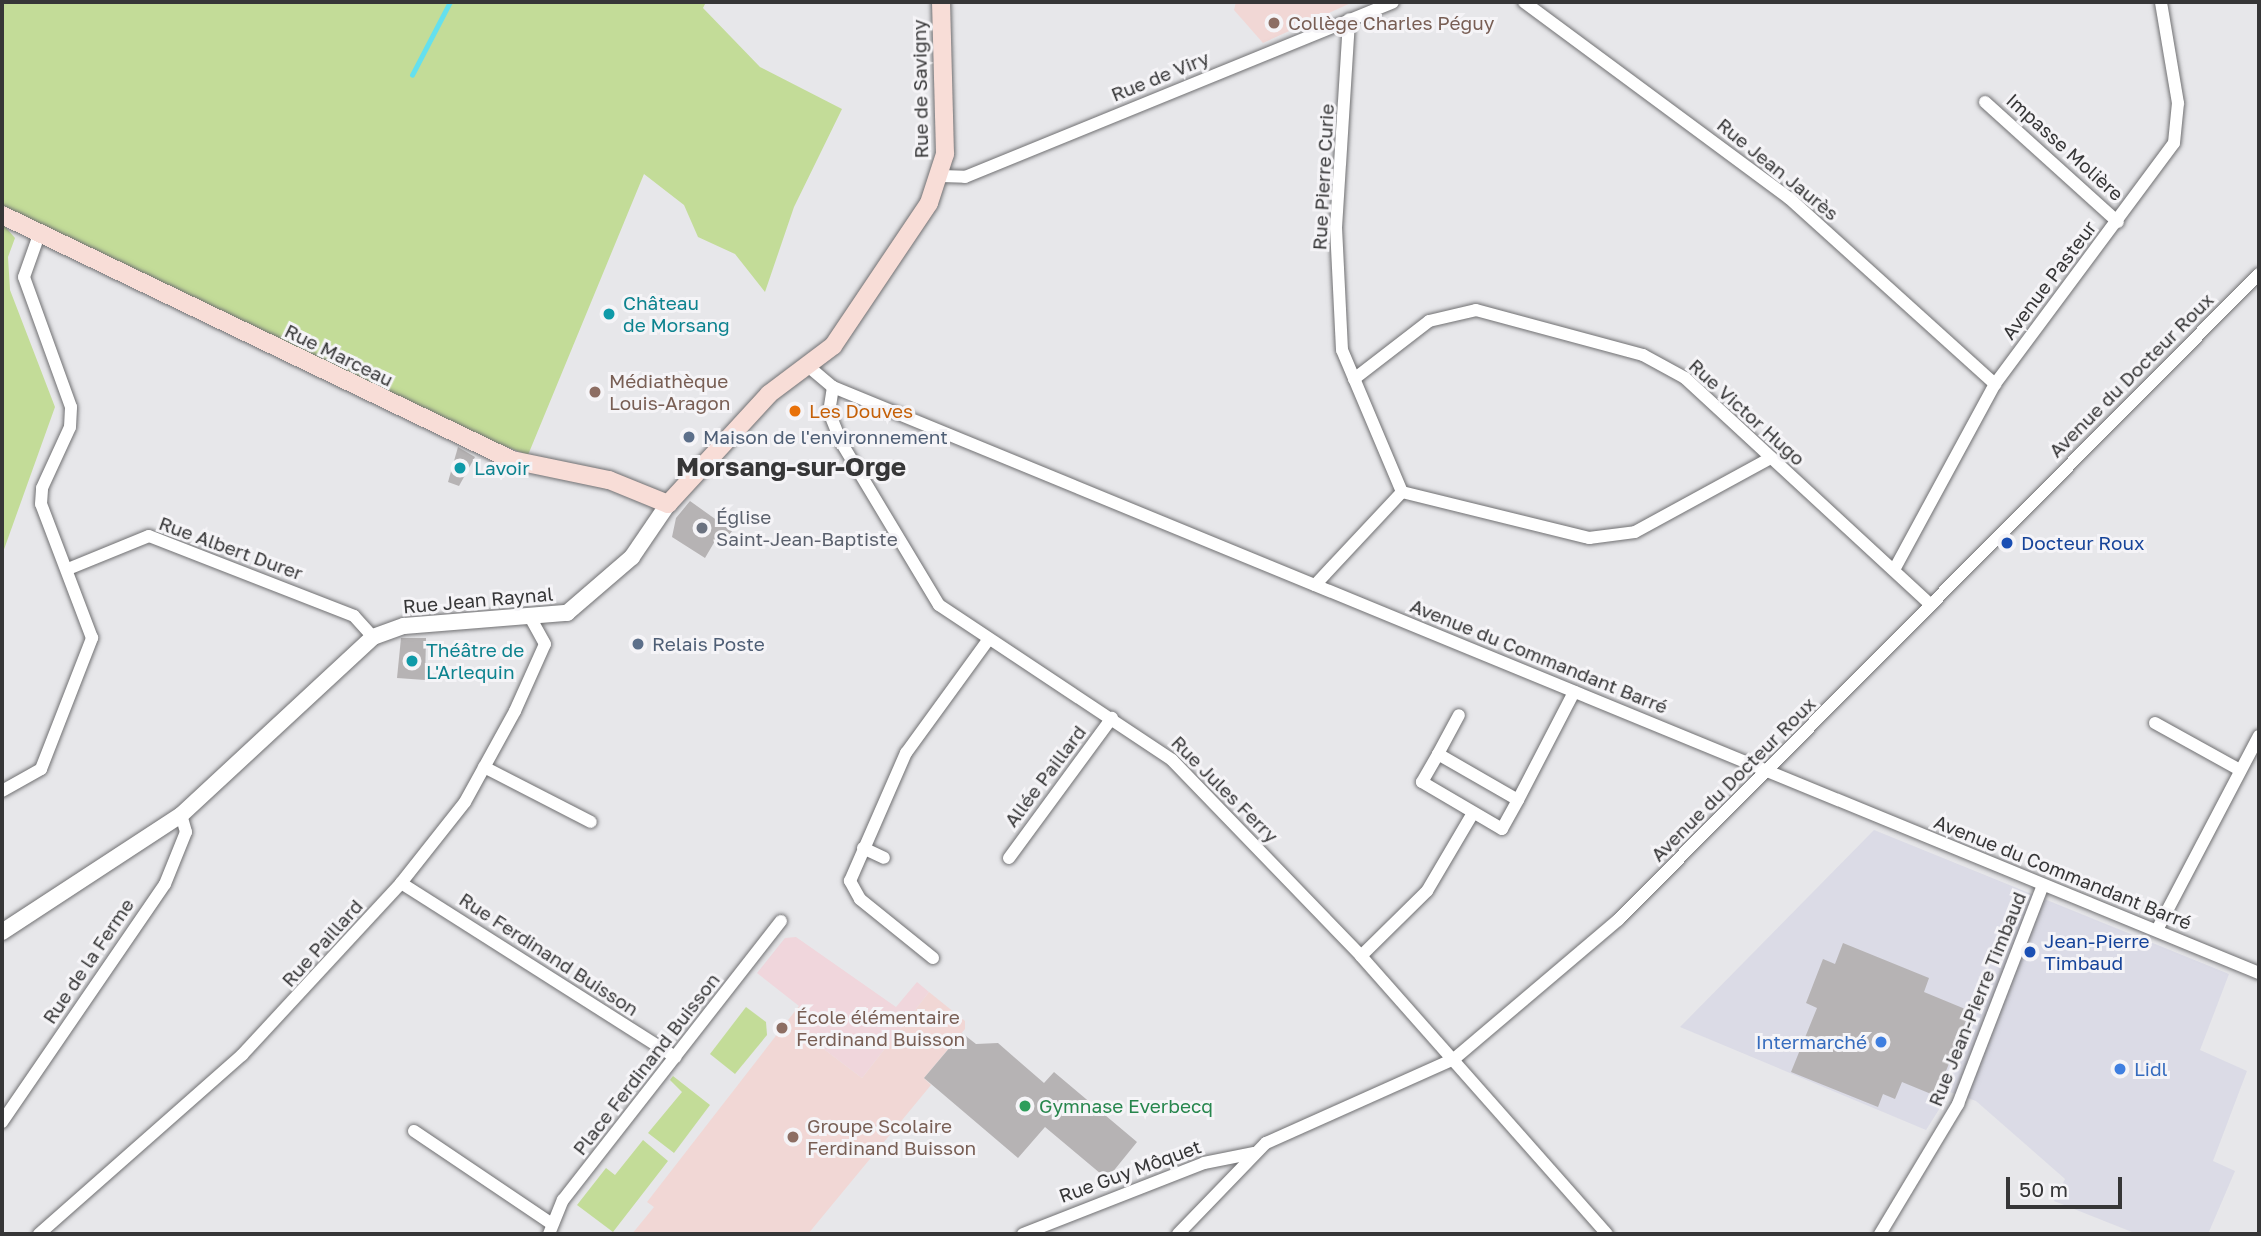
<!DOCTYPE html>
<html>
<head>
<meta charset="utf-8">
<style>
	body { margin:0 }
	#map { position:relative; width:2261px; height:1236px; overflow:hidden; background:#e7e7ea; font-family:"Golos Text",sans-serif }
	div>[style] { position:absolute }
	.built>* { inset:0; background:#dbdbe6 }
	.industrial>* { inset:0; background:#f0d6dc }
	.education>* { inset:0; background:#f1d7d5 }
	.green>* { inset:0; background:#c3dc98 }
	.stream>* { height:4.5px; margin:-2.25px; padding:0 2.25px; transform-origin:2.25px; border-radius:2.25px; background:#64e0ee }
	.building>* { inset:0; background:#b6b3b4 }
	.roads { filter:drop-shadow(0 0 2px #707072) drop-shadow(0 0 2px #707072) }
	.minor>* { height:12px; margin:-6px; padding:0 6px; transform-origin:6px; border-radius:6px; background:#fff }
	.tertiary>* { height:16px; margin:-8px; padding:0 8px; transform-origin:8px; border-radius:8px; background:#fff }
	.secondary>* { height:18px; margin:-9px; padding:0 9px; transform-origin:9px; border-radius:9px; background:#f8ddd7 }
	.dots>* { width:19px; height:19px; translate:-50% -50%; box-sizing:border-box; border:4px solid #f5f4f7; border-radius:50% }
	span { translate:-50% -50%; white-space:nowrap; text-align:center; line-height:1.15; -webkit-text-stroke:6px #f5f4f7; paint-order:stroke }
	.education-label { font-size:19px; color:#785e54 }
	.left { translate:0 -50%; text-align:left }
	.street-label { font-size:19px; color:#363637 }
	.culture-label { font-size:19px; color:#0d838f }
	.food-label { font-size:19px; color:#c56008 }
	.service-label { font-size:19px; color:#4e5e75 }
	.worship-label { font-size:19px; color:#5b616d }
	.transit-label { font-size:19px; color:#164399 }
	.shop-label { font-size:19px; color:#366cbe }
	.right { translate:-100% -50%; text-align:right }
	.leisure-label { font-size:19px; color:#27864d }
	.district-label { font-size:26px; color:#363637; font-weight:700 }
	.frame { position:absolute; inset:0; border:4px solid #363637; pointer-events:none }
	.scale { position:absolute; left:2006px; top:1177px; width:116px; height:32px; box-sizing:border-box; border:4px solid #363637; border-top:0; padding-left:9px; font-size:21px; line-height:24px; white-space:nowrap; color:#363637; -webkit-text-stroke:5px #f5f4f7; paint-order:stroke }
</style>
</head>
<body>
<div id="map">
	<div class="built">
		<i style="clip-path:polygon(1874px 830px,2229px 974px,2200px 1050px,2247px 1071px,2213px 1161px,2235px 1171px,2208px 1234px,2137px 1234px,2054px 1201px,2065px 1179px,1976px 1101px,1950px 1092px,1926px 1130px,1680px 1027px)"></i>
	</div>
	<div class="industrial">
		<i style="clip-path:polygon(796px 937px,896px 1007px,917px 982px,929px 992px,862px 1078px,804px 1034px,799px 1006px,757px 973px,785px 938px)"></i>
	</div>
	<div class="education">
		<i style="clip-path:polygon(1236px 2px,1353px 2px,1263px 43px,1234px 10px)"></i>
		<i style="clip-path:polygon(929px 992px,965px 1021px,965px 1029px,924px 1078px,931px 1085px,808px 1234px,632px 1234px,654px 1207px,647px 1202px,799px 1006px,804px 1034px,862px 1078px)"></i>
	</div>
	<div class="green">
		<i style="clip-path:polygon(2px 2px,706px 2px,703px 8px,760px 67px,842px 109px,794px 207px,765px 292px,735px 254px,698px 237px,684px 205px,644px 174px,528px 455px,472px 434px,2px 206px)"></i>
		<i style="clip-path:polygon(2px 223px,15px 238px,8px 257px,10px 290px,55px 407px,2px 555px)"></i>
		<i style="clip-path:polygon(746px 1007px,766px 1022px,767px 1035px,735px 1074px,710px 1054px)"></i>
		<i style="clip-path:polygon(673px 1076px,710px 1105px,674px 1153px,648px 1133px,682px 1092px,670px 1080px)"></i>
		<i style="clip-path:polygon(643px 1140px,668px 1161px,613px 1232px,577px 1205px,606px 1168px,615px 1175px)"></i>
	</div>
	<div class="stream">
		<i style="left:412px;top:75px;width:82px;rotate:-62.5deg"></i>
	</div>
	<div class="building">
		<i style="clip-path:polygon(458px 447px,475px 457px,459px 486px,448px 482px)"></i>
		<i style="clip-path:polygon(690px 501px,732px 531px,722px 545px,715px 541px,705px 558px,672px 537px,676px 518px)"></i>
		<i style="clip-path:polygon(401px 638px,426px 638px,425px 680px,397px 678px)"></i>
		<i style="clip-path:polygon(1843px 943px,1929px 978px,1924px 992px,1970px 1011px,1936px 1096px,1902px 1082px,1895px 1099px,1883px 1094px,1878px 1107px,1791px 1072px,1817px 1008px,1806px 1003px,1823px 959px,1835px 964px)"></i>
		<i style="clip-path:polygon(962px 1033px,976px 1044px,998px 1043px,1044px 1083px,1054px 1072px,1137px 1142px,1107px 1179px,1045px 1127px,1018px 1158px,924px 1078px)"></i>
	</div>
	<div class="roads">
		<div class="minor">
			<i style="left:1524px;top:2px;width:330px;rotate:36.5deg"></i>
			<i style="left:1789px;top:198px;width:278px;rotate:42.1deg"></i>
			<i style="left:1985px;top:102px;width:179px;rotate:42.1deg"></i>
			<i style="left:941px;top:176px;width:24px;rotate:2deg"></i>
			<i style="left:965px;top:177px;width:462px;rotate:-22.2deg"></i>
			<i style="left:809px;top:367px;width:31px;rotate:40deg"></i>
			<i style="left:833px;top:387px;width:1542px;rotate:22.34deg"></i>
			<i style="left:1354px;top:379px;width:95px;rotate:-37.7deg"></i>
			<i style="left:1429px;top:321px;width:48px;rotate:-13.2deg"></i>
			<i style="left:1476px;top:310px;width:173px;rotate:15.1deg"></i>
			<i style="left:1643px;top:355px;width:48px;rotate:28.7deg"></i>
			<i style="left:1685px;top:378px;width:333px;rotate:42.7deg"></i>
			<i style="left:833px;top:387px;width:25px;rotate:99deg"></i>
			<i style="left:829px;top:412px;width:32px;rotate:68deg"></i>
			<i style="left:841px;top:442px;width:190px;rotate:59deg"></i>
			<i style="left:939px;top:605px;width:280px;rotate:33.6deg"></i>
			<i style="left:1172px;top:760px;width:272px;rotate:46deg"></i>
			<i style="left:1361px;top:956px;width:371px;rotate:48.5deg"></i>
			<i style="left:1402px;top:492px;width:193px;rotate:13.8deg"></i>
			<i style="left:1589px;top:538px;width:46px;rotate:-7.4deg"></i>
			<i style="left:1635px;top:532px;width:155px;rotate:-28.6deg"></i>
			<i style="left:68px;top:569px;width:87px;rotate:-22.2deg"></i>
			<i style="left:149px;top:536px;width:220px;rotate:21.3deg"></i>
			<i style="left:354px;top:616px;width:28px;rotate:48deg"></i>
			<i style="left:1894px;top:570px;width:212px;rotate:-61.5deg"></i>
			<i style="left:1995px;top:384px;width:300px;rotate:-53.4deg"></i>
			<i style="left:2174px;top:143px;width:40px;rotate:-84.3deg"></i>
			<i style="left:2178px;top:103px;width:102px;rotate:-99.6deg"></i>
			<i style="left:1315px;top:585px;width:127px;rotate:-46.9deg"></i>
			<i style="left:1402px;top:492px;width:154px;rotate:-112.9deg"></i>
			<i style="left:1342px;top:350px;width:122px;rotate:-92.8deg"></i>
			<i style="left:1336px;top:228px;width:209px;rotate:-86.4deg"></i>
			<i style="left:2155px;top:723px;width:97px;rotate:28.9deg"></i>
			<i style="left:1438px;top:754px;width:92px;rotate:29.9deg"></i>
			<i style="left:1518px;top:800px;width:33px;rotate:119deg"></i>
			<i style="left:1502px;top:829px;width:93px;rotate:-149.6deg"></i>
			<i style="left:1422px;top:782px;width:32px;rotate:-60deg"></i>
			<i style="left:1438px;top:754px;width:44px;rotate:-61.7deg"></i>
			<i style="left:484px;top:767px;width:120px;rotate:27.2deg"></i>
			<i style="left:2px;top:791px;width:45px;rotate:-29.4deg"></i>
			<i style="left:41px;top:769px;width:141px;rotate:-68.7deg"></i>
			<i style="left:92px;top:638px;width:143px;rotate:-110.8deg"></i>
			<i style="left:41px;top:504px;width:16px;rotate:-86deg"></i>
			<i style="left:42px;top:488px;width:67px;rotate:-65.3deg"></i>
			<i style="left:70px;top:427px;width:20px;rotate:-87deg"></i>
			<i style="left:71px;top:407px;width:138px;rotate:-109.9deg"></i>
			<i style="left:24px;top:277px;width:48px;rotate:-70.4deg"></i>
			<i style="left:1518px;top:800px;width:122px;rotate:-62.6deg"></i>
			<i style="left:863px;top:848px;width:23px;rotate:25deg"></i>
			<i style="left:1009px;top:858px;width:174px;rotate:-53.7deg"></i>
			<i style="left:401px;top:883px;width:325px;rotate:32.4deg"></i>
			<i style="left:2157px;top:930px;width:219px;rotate:-62.3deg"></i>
			<i style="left:1361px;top:956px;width:93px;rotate:-44.6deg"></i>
			<i style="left:1427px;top:891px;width:91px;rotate:-59.5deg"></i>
			<i style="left:933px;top:958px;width:94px;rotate:-141.1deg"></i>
			<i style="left:860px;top:899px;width:21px;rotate:-119deg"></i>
			<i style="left:850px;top:881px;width:140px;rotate:-66.4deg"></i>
			<i style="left:906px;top:753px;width:140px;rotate:-54deg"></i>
			<i style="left:2px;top:1122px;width:288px;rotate:-55.6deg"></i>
			<i style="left:165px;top:884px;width:56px;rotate:-68deg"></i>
			<i style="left:186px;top:832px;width:18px;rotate:-106deg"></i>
			<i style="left:414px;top:1131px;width:166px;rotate:34deg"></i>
			<i style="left:39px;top:1234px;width:271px;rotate:-41.4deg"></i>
			<i style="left:242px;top:1055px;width:234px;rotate:-47.2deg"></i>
			<i style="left:401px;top:883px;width:103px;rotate:-51.7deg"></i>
			<i style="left:465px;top:802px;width:104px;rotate:-61.2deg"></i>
			<i style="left:515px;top:711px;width:73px;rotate:-65.9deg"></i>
			<i style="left:545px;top:644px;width:29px;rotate:-119deg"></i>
			<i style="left:549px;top:1234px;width:37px;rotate:-68deg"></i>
			<i style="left:563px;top:1200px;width:354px;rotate:-52deg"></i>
			<i style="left:1023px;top:1234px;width:194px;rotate:-21.4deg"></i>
			<i style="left:1204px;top:1163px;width:51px;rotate:-11.3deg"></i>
			<i style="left:1178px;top:1234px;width:127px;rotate:-46deg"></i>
			<i style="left:1266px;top:1143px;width:206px;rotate:-24.1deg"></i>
			<i style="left:1454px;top:1059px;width:215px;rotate:-40.3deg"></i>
			<i style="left:1618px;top:920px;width:910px;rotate:-45.22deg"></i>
			<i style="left:1880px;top:1234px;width:152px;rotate:-59deg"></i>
			<i style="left:1958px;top:1104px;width:235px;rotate:-68.8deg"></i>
		</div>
		<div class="tertiary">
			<i style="left:2px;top:932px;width:214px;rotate:-33.2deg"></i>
			<i style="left:181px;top:815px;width:262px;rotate:-42.8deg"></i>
			<i style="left:373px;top:637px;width:33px;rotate:-20deg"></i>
			<i style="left:404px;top:626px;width:164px;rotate:-4.6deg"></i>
			<i style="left:567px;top:613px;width:86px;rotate:-40.7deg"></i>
			<i style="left:632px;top:557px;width:64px;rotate:-55.8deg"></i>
		</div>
		<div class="secondary">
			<i style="left:2px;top:215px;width:566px;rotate:25.66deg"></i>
			<i style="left:512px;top:460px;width:99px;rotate:11.7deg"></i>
			<i style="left:609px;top:480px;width:64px;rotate:22.1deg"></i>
			<i style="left:668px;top:504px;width:149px;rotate:-47.4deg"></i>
			<i style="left:769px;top:394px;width:80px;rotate:-36.9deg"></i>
			<i style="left:833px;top:346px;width:172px;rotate:-56.1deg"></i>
			<i style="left:929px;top:203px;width:52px;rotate:-71.9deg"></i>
			<i style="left:945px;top:154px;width:152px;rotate:-91.5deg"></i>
		</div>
	</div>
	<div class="dots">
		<i style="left:1274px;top:23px;background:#8d6e63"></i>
		<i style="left:609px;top:314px;background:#0f9aa8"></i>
		<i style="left:595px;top:392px;background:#8d6e63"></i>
		<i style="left:795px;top:411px;background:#e8710a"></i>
		<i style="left:689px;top:437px;background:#5c6f8a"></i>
		<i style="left:460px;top:468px;background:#0f9aa8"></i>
		<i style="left:702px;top:528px;background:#6b7280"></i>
		<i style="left:2007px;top:543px;background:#1a4fb4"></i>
		<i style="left:638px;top:644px;background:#5c6f8a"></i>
		<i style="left:412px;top:661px;background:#0f9aa8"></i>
		<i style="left:2030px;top:952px;background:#1a4fb4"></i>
		<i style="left:782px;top:1028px;background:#8d6e63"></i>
		<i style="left:1881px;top:1042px;background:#3f7fe0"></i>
		<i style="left:2120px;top:1069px;background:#3f7fe0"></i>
		<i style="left:1025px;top:1106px;background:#2e9e5b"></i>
		<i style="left:793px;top:1137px;background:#8d6e63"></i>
	</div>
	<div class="education-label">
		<span class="left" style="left:1288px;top:23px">Collège Charles Péguy</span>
		<span class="left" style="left:609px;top:392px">Médiathèque<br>Louis-Aragon</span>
		<span class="left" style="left:796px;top:1028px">École élémentaire<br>Ferdinand Buisson</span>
		<span class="left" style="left:807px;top:1137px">Groupe Scolaire<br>Ferdinand Buisson</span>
	</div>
	<div class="street-label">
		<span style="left:1160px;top:76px;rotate:-22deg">Rue de Viry</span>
		<span style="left:920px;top:89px;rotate:-91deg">Rue de Savigny</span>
		<span style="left:2065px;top:147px;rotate:42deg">Impasse Molière</span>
		<span style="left:1778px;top:169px;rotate:39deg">Rue Jean Jaurès</span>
		<span style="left:1323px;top:177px;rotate:-87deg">Rue Pierre Curie</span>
		<span style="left:2049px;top:280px;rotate:-53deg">Avenue Pasteur</span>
		<span style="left:339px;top:355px;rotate:26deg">Rue Marceau</span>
		<span style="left:2131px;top:375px;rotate:-45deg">Avenue du Docteur Roux</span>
		<span style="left:1747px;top:412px;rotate:42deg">Rue Victor Hugo</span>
		<span style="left:231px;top:548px;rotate:20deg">Rue Albert Durer</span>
		<span style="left:478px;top:600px;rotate:-5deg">Rue Jean Raynal</span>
		<span style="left:1539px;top:656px;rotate:22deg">Avenue du Commandant Barré</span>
		<span style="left:1045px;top:776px;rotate:-53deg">Allée Paillard</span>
		<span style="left:1733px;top:779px;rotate:-45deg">Avenue du Docteur Roux</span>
		<span style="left:1225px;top:789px;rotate:45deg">Rue Jules Ferry</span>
		<span style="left:2063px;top:872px;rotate:22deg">Avenue du Commandant Barré</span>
		<span style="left:322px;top:943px;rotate:-48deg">Rue Paillard</span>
		<span style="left:549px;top:954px;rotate:33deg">Rue Ferdinand Buisson</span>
		<span style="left:88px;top:961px;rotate:-56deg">Rue de la Ferme</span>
		<span style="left:1977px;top:999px;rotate:-68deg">Rue Jean-Pierre Timbaud</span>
		<span style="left:646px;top:1064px;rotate:-52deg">Place Ferdinand Buisson</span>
		<span style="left:1130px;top:1171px;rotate:-20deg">Rue Guy Môquet</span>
	</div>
	<div class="culture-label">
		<span class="left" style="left:623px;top:314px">Château<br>de Morsang</span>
		<span class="left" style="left:474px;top:468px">Lavoir</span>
		<span class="left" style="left:426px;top:661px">Théâtre de<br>L'Arlequin</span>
	</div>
	<div class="food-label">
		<span class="left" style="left:809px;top:411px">Les Douves</span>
	</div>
	<div class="service-label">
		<span class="left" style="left:703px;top:437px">Maison de l'environnement</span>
		<span class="left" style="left:652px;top:644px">Relais Poste</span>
	</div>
	<div class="worship-label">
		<span class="left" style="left:716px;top:528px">Église<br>Saint-Jean-Baptiste</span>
	</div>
	<div class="transit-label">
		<span class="left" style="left:2021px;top:543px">Docteur Roux</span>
		<span class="left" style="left:2044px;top:952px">Jean-Pierre<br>Timbaud</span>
	</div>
	<div class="shop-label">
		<span class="right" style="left:1867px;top:1042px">Intermarché</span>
		<span class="left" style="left:2134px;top:1069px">Lidl</span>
	</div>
	<div class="leisure-label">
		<span class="left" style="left:1039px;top:1106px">Gymnase Everbecq</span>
	</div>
	<div class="district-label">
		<span style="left:791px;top:467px">Morsang-sur-Orge</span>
	</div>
	<div class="frame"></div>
	<div class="scale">50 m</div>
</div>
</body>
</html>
